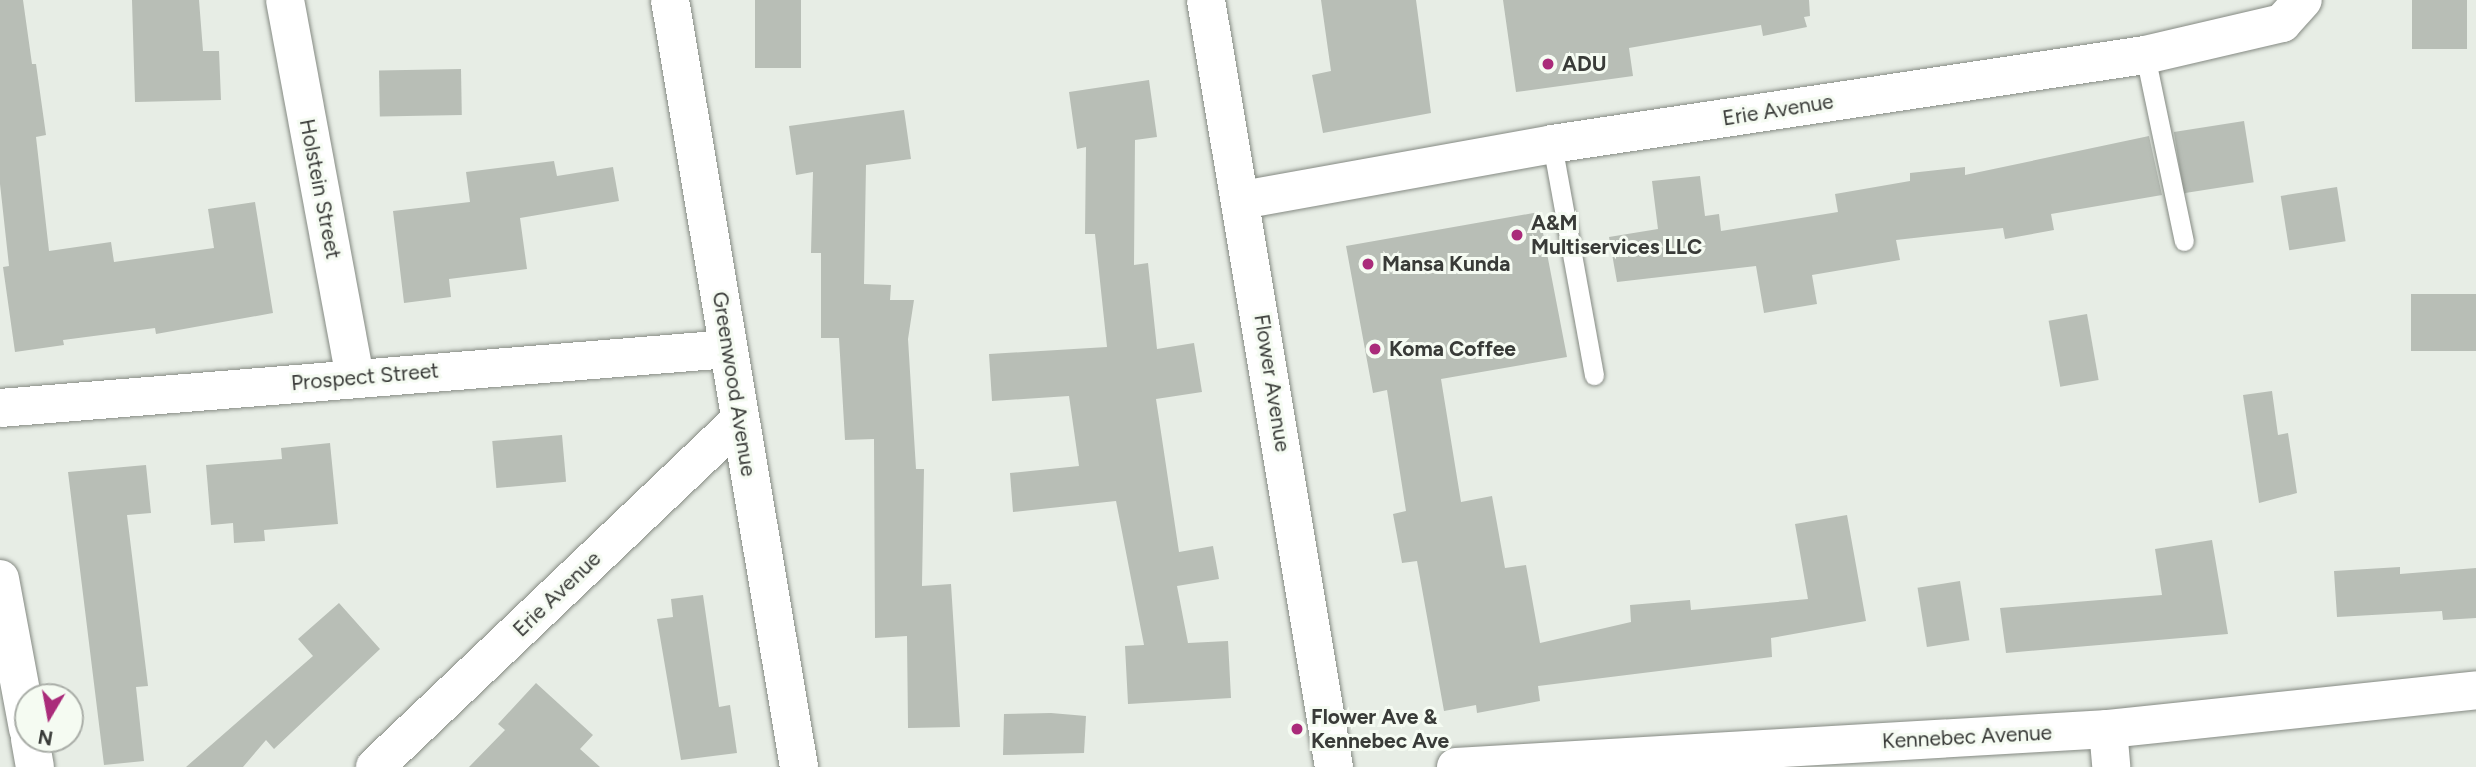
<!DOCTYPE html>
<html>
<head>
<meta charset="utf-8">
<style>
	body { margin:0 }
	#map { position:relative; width:2476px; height:767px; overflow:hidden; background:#e7ede5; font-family:Figtree,sans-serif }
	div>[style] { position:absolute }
	.building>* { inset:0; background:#b8beb6; transform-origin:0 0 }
	.roads { filter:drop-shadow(0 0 2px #858a83) drop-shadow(0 0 2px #858a83) }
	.service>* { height:19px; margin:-9.5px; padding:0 9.5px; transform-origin:9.5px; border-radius:9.5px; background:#fff }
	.minor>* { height:38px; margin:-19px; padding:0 19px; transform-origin:19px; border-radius:19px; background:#fff }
	.tertiary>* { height:38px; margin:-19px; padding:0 19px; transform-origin:19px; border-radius:19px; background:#fff }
	.dots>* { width:19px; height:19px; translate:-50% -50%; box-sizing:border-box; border:4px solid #f5fbf2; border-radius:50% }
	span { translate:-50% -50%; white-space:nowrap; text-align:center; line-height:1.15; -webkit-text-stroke:6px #f5fbf2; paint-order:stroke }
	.poi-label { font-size:21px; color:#393b38; font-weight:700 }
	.left { translate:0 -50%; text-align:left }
	.street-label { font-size:21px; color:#393b38 }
	.north { position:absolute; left:14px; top:683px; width:70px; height:70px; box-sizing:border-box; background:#f5fbf2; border:2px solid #aaaea8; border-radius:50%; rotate:190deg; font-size:19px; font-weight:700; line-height:28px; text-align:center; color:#393b38 }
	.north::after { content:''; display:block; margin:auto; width:24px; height:32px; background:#aa2b7a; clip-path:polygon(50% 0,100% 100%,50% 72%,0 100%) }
</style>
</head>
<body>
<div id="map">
	<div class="building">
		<i style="clip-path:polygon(0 0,23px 0,32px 64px,36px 64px,46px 135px,36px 137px,49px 251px,111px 242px,114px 262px,214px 248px,208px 209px,255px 202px,273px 313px,156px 334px,155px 328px,63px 340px,64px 345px,15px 352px,3px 267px,9px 266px,0 184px)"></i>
		<i style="clip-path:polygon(132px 0,199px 0,203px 51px,219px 51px,221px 100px,135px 102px)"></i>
		<i style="left:755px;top:0;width:46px;height:68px"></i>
		<i style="clip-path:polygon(1321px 0,1416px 0,1431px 113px,1323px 133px,1312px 75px,1331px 71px)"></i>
		<i style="clip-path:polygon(1503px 0,1809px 0,1810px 16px,1804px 17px,1807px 27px,1763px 36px,1761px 25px,1629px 48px,1633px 76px,1516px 92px)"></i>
		<i style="left:2412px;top:0;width:55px;height:49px"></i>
		<i style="left:461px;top:69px;width:46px;height:82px;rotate:89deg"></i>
		<i style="clip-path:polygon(1149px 80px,1157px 137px,1135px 140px,1134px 265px,1148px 263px,1157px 349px,1194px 343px,1202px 392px,1156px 399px,1179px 552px,1213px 546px,1219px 579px,1177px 586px,1188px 643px,1228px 641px,1231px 698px,1128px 704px,1125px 646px,1144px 645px,1116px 501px,1013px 512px,1010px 473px,1079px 466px,1069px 396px,992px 401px,989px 354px,1107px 347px,1095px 234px,1085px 234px,1086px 147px,1077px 149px,1069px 92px)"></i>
		<i style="clip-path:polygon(904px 110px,911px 159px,866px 165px,864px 284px,891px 285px,890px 300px,914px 300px,908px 339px,916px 469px,924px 469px,922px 586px,951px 584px,960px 727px,908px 728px,907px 636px,875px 638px,874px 439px,845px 440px,839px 338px,821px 338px,821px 253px,811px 253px,813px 172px,796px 175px,789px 126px)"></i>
		<i style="left:2244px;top:121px;width:62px;height:71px;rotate:81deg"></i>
		<i style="clip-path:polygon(2149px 136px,2162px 195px,2051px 214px,2054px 230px,2005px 239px,2003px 228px,1896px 240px,1900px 260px,1812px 275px,1817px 304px,1764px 313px,1756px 266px,1617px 282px,1609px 237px,1658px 229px,1652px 181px,1700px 176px,1705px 216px,1719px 214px,1721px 231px,1838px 212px,1835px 194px,1910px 181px,1910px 173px,1965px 167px,1965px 175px)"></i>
		<i style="clip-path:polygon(554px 161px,557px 176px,613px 167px,619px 201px,520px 218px,527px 269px,449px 279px,451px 297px,404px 303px,393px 211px,470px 202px,466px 172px)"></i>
		<i style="left:2337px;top:187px;width:55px;height:57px;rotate:81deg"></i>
		<i style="clip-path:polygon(1539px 212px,1567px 357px,1441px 379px,1461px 502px,1492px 496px,1505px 568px,1526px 565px,1540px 643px,1631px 622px,1630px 605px,1690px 600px,1691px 610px,1808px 599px,1795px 524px,1847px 515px,1866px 621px,1771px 638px,1772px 657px,1538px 686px,1540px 701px,1477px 713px,1476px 705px,1444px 711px,1417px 561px,1402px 563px,1393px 514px,1406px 511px,1387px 390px,1373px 393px,1346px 246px)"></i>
		<i style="left:2476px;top:294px;width:57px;height:65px;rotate:90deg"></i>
		<i style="left:2087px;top:314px;width:67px;height:39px;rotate:80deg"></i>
		<i style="clip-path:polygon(2272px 391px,2278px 435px,2288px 433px,2297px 493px,2259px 503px,2243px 395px)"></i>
		<i style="left:562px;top:435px;width:47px;height:70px;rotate:85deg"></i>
		<i style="clip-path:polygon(330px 443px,338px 524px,264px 530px,265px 541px,234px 543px,233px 523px,211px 525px,206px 465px,282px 459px,281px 448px)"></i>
		<i style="clip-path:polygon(146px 465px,151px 513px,127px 515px,148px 686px,136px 687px,144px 761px,104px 765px,68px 472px)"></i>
		<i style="clip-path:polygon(2212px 540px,2228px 634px,2006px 653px,2000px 608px,2162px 595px,2155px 549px)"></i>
		<i style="clip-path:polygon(2400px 567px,2400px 574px,2476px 568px,2476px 618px,2443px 620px,2442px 611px,2337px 617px,2334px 571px)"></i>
		<i style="left:1960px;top:581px;width:60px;height:43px;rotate:81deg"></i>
		<i style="clip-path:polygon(703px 595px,719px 707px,730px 705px,737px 753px,681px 760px,657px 619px,673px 617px,671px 599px)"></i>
		<i style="clip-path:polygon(339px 603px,380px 649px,274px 749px,266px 740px,243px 767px,186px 767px,313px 656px,298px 639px)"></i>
		<i style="clip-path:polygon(536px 683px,593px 735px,580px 749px,600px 767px,469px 767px,505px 730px,498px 724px)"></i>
		<i style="clip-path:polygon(1051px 713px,1086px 716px,1084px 753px,1003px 755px,1004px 714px)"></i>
	</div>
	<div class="roads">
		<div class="service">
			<i style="left:2145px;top:55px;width:190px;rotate:78.2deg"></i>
			<i style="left:1552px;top:144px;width:235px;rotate:79.7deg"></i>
		</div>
		<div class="minor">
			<i style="left:285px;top:0;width:383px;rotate:79.5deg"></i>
			<i style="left:670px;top:0;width:778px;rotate:80.45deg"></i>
			<i style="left:1242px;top:200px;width:315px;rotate:-10.2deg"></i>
			<i style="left:1552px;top:144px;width:600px;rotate:-8.54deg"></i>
			<i style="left:2145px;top:55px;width:141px;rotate:-13.1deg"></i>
			<i style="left:2282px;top:23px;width:31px;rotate:-48deg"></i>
			<i style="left:0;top:408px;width:731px;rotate:-4.63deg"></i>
			<i style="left:0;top:579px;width:153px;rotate:79.4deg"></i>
			<i style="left:2108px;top:729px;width:38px;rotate:85deg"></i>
			<i style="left:30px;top:739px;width:28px;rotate:80deg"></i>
			<i style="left:375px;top:767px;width:502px;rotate:-43.55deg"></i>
			<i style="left:1456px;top:767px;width:653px;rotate:-3.34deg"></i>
			<i style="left:2108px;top:729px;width:370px;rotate:-6deg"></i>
		</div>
		<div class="tertiary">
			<i style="left:1206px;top:0;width:778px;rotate:80.53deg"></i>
		</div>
	</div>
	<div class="dots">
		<i style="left:1548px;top:64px;background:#aa2b7a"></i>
		<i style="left:1517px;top:235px;background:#aa2b7a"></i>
		<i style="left:1368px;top:264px;background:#aa2b7a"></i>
		<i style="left:1375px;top:349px;background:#aa2b7a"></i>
		<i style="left:1297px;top:729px;background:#aa2b7a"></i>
	</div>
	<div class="poi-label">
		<span class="left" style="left:1562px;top:64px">ADU</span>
		<span class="left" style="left:1531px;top:235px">A&amp;M<br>Multiservices LLC</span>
		<span class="left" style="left:1382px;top:264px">Mansa Kunda</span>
		<span class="left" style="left:1389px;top:349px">Koma Coffee</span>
		<span class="left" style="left:1311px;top:729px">Flower Ave &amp;<br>Kennebec Ave</span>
	</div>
	<div class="street-label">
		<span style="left:1778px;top:110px;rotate:-9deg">Erie Avenue</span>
		<span style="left:320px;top:189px;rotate:79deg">Holstein Street</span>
		<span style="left:365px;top:377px;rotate:-5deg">Prospect Street</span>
		<span style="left:1272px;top:383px;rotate:81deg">Flower Avenue</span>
		<span style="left:734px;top:384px;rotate:81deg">Greenwood Avenue</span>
		<span style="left:557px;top:594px;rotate:-44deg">Erie Avenue</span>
		<span style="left:1967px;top:737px;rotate:-3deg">Kennebec Avenue</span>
	</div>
	<div class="north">N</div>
</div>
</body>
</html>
